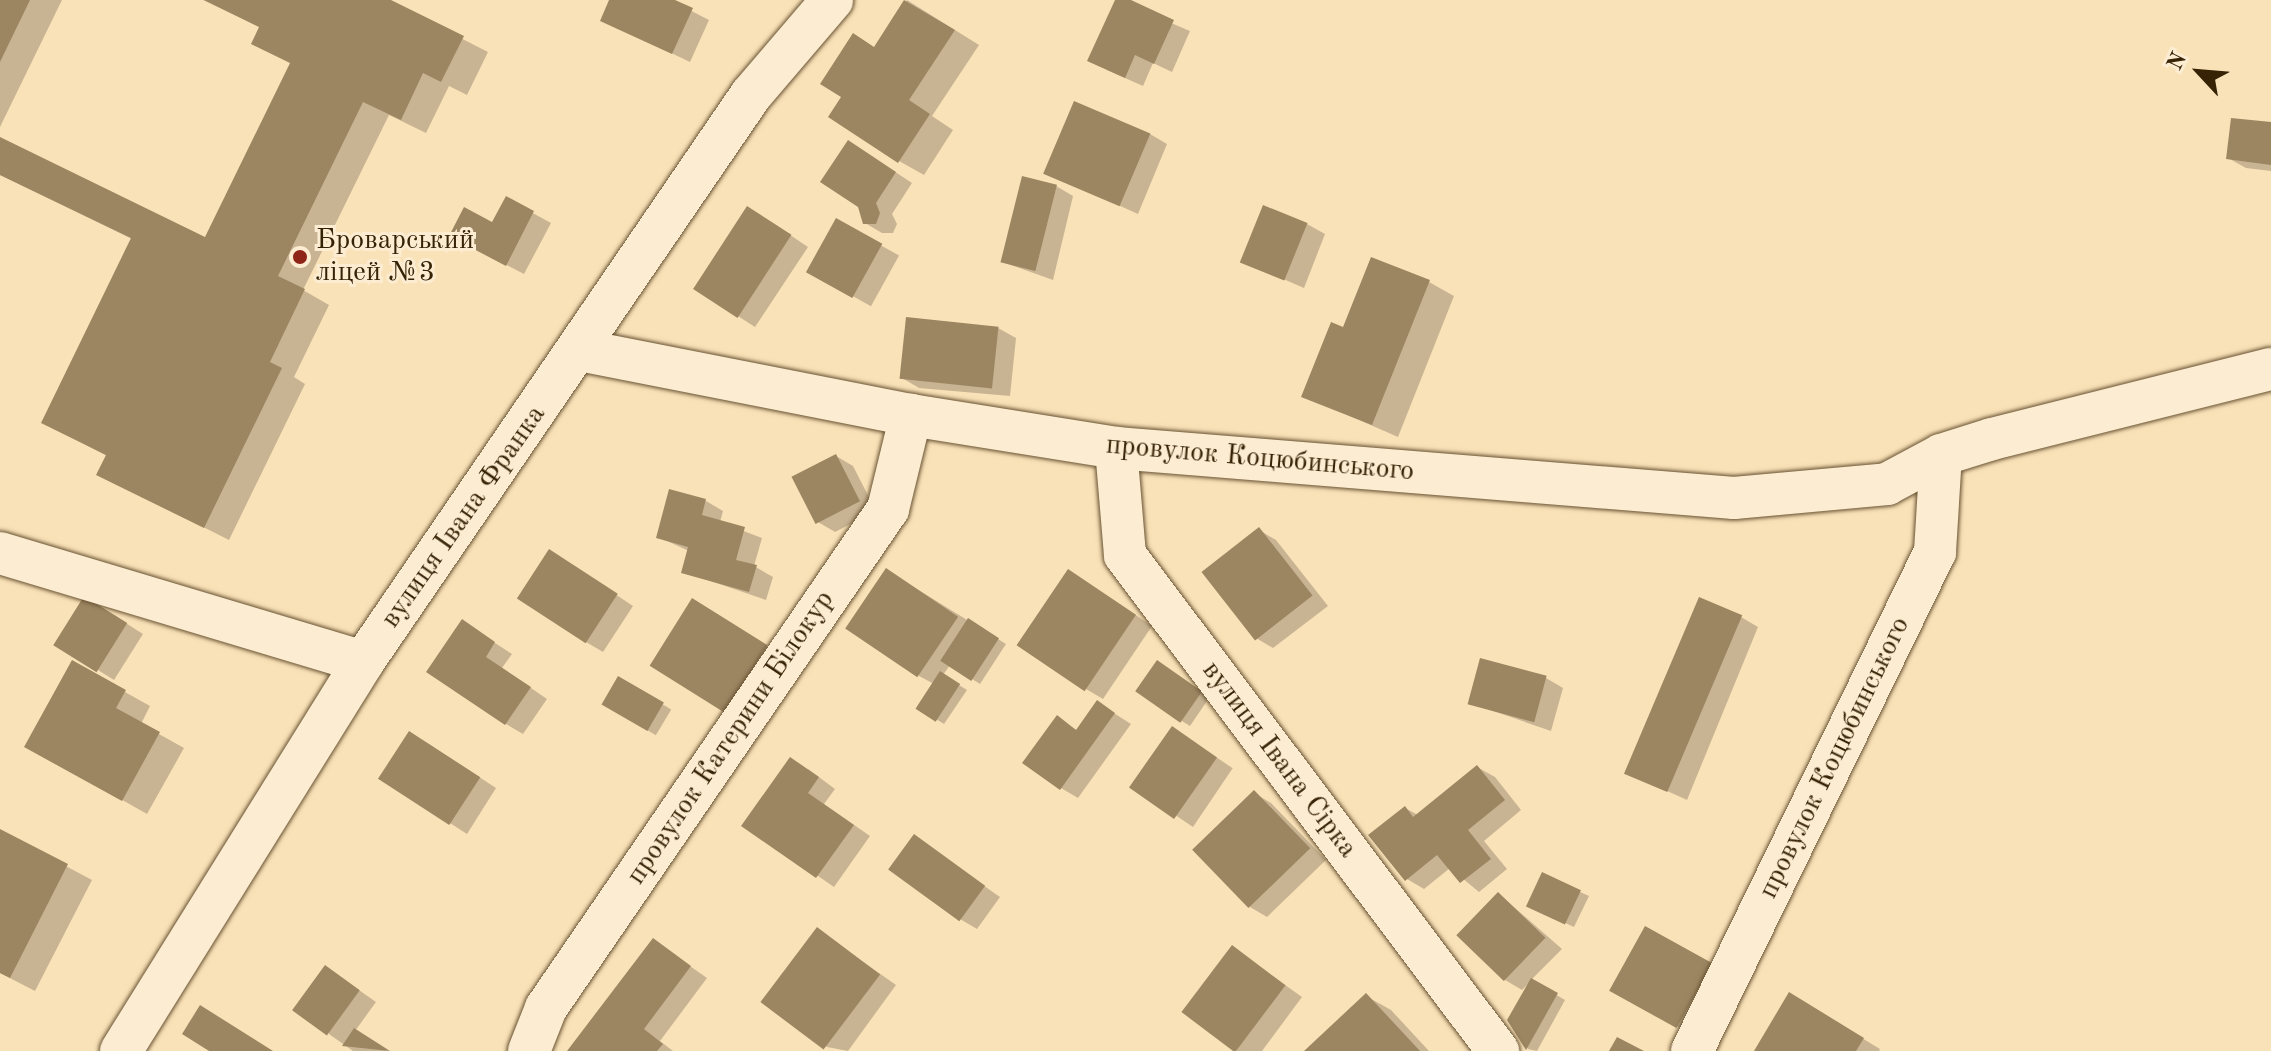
<!DOCTYPE html>
<html>
<head>
<meta charset="utf-8">
<style>
	body { margin:0 }
	#map { position:relative; width:2271px; height:1051px; overflow:hidden; background:#fae2b8; font-family:"Old Standard TT",serif }
	div>[style] { position:absolute }
	.shadow>* { inset:0; background:#0003; transform-origin:0 0 }
	.building>* { inset:0; background:#9c8662; transform-origin:0 0 }
	.roads { filter:drop-shadow(0 0 2px #675232) drop-shadow(0 0 2px #675232) }
	.minor>* { height:42px; margin:-21px; padding:0 21px; transform-origin:21px; border-radius:21px; background:#fcecd1 }
	.dots>* { width:22px; height:22px; translate:-50% -50%; box-sizing:border-box; border:4px solid #fcecd1; border-radius:50% }
	span { translate:-50% -50%; white-space:nowrap; text-align:center; line-height:1.15; -webkit-text-stroke:6px #fcecd1; paint-order:stroke }
	.poi-label { font-size:28px; color:#362205 }
	.left { translate:0 -50%; text-align:left }
	.street-label { font-size:28px; color:#362205 }
	.north { position:absolute; left:2159px; top:32px; width:80px; height:80px; -webkit-text-stroke:6px #fcecd1; paint-order:stroke; rotate:296deg; font-size:22px; font-weight:700; line-height:32px; text-align:center; color:#362205 }
	.north::after { content:''; display:block; margin:auto; width:28px; height:36px; background:#362205; clip-path:polygon(50% 0,100% 100%,50% 72%,0 100%) }
</style>
</head>
<body>
<div id="map">
	<div class="shadow">
		<i style="clip-path:polygon(0 0,62px 0,0 127px)"></i>
		<i style="clip-path:polygon(203px 0,386px 0,488px 52px,467px 95px,449px 86px,426px 133px,389px 115px,303px 290px,329px 305px,294px 377px,305px 384px,229px 540px,98px 474px,107px 456px,43px 422px,132px 239px,0 175px,0 139px,206px 240px,292px 64px,254px 43px,261px 28px)"></i>
		<i style="clip-path:polygon(611px 0,670px 0,709px 20px,690px 62px,602px 20px)"></i>
		<i style="clip-path:polygon(907px 0,979px 45px,932px 116px,953px 130px,924px 175px,899px 161px,844px 97px)"></i>
		<i style="clip-path:polygon(1117px 0,1190px 31px,1172px 72px,1153px 63px,1143px 86px,1107px 70px)"></i>
		<i style="clip-path:polygon(2271px 124px,2271px 171px,2246px 168px,2228px 158px)"></i>
		<i style="clip-path:polygon(1150px 134px,1167px 144px,1138px 214px,1047px 173px)"></i>
		<i style="clip-path:polygon(865px 152px,912px 183px,892px 214px,897px 224px,893px 233px,882px 233px,865px 223px)"></i>
		<i style="clip-path:polygon(1056px 186px,1073px 196px,1053px 280px,1003px 262px)"></i>
		<i style="clip-path:polygon(507px 199px,551px 223px,524px 274px,468px 245px,493px 224px)"></i>
		<i style="clip-path:polygon(765px 218px,808px 247px,755px 327px,694px 288px)"></i>
		<i style="left:837px;top:221px;width:71px;height:58px;rotate:29deg"></i>
		<i style="clip-path:polygon(1307px 224px,1325px 234px,1304px 288px,1244px 262px)"></i>
		<i style="clip-path:polygon(1429px 282px,1454px 296px,1398px 437px,1304px 396px,1344px 330px)"></i>
		<i style="clip-path:polygon(998px 328px,1016px 338px,1010px 396px,919px 388px,902px 378px)"></i>
		<i style="clip-path:polygon(836px 456px,853px 466px,876px 511px,835px 532px,818px 522px)"></i>
		<i style="clip-path:polygon(671px 492px,706px 501px,723px 511px,720px 522px,762px 538px,754px 566px,773px 577px,766px 600px,684px 572px,689px 551px,658px 537px)"></i>
		<i style="clip-path:polygon(1259px 530px,1276px 540px,1328px 606px,1273px 648px,1256px 638px)"></i>
		<i style="clip-path:polygon(567px 562px,633px 606px,603px 652px,586px 642px)"></i>
		<i style="clip-path:polygon(904px 581px,1006px 644px,980px 684px,950px 665px,943px 675px,967px 690px,944px 724px,918px 708px,934px 684px,919px 676px)"></i>
		<i style="clip-path:polygon(1086px 582px,1152px 626px,1103px 699px,1086px 689px)"></i>
		<i style="clip-path:polygon(102px 608px,143px 634px,114px 680px,56px 644px)"></i>
		<i style="clip-path:polygon(709px 611px,783px 657px,743px 722px)"></i>
		<i style="clip-path:polygon(1741px 617px,1758px 627px,1687px 800px,1630px 774px)"></i>
		<i style="clip-path:polygon(463px 622px,512px 654px,502px 668px,547px 699px,523px 734px,506px 724px)"></i>
		<i style="clip-path:polygon(73px 663px,150px 706px,141px 724px,184px 748px,147px 814px,27px 746px)"></i>
		<i style="clip-path:polygon(1166px 668px,1209px 698px,1190px 726px,1182px 721px)"></i>
		<i style="left:619px;top:678px;width:61px;height:30px;rotate:31deg"></i>
		<i style="clip-path:polygon(1546px 678px,1563px 688px,1551px 731px,1470px 703px)"></i>
		<i style="clip-path:polygon(1098px 703px,1131px 724px,1078px 798px,1061px 788px,1057px 718px,1078px 731px)"></i>
		<i style="left:1173px;top:728px;width:72px;height:71px;rotate:34deg"></i>
		<i style="clip-path:polygon(427px 743px,496px 788px,467px 834px,381px 779px)"></i>
		<i style="clip-path:polygon(1477px 767px,1495px 777px,1521px 810px,1484px 841px,1507px 869px,1479px 892px,1450px 868px,1424px 889px,1407px 879px,1405px 808px,1418px 815px)"></i>
		<i style="clip-path:polygon(808px 769px,835px 789px,824px 804px,870px 836px,834px 887px,744px 825px)"></i>
		<i style="clip-path:polygon(1254px 793px,1271px 803px,1326px 860px,1267px 917px,1250px 907px)"></i>
		<i style="clip-path:polygon(0 831px,92px 880px,35px 991px,0 973px)"></i>
		<i style="clip-path:polygon(914px 837px,1000px 897px,977px 929px,960px 919px)"></i>
		<i style="clip-path:polygon(1543px 875px,1589px 896px,1574px 927px,1537px 910px)"></i>
		<i style="clip-path:polygon(1499px 894px,1562px 949px,1531px 980px,1565px 1000px,1537px 1051px,1528px 1049px,1509px 1020px,1529px 983px,1522px 990px,1505px 980px,1458px 935px)"></i>
		<i style="left:1646px;top:929px;width:94px;height:70px;rotate:29deg"></i>
		<i style="clip-path:polygon(818px 930px,896px 985px,848px 1051px,827px 1047px,765px 1002px)"></i>
		<i style="clip-path:polygon(653px 940px,707px 978px,660px 1041px,673px 1051px,569px 1051px)"></i>
		<i style="clip-path:polygon(1233px 948px,1302px 997px,1262px 1051px,1237px 1051px,1185px 1012px)"></i>
		<i style="clip-path:polygon(326px 967px,376px 1002px,355px 1031px,387px 1051px,353px 1051px,329px 1034px)"></i>
		<i style="clip-path:polygon(1366px 996px,1391px 1010px,1429px 1051px,1307px 1051px)"></i>
		<i style="clip-path:polygon(1807px 1005px,1880px 1049px,1879px 1051px,1756px 1051px)"></i>
	</div>
	<div class="building">
		<i style="clip-path:polygon(0 0,30px 0,0 62px)"></i>
		<i style="clip-path:polygon(204px 0,391px 0,464px 36px,441px 82px,423px 73px,401px 120px,363px 102px,278px 276px,305px 289px,270px 362px,282px 368px,204px 528px,96px 475px,106px 455px,41px 423px,131px 238px,0 175px,0 137px,205px 237px,290px 63px,251px 44px,259px 27px)"></i>
		<i style="clip-path:polygon(609px 0,675px 0,693px 8px,672px 54px,600px 21px)"></i>
		<i style="clip-path:polygon(904px 0,955px 30px,909px 100px,930px 114px,898px 163px,828px 117px,841px 97px,820px 84px,853px 33px,874px 47px)"></i>
		<i style="clip-path:polygon(1115px 0,1131px 0,1174px 20px,1154px 64px,1135px 55px,1125px 78px,1087px 61px)"></i>
		<i style="left:1074px;top:101px;width:83px;height:79px;rotate:23deg"></i>
		<i style="clip-path:polygon(2231px 118px,2271px 122px,2271px 165px,2226px 159px)"></i>
		<i style="clip-path:polygon(848px 140px,896px 172px,876px 203px,880px 213px,876px 224px,863px 224px,858px 207px,820px 182px)"></i>
		<i style="left:1022px;top:176px;width:36px;height:89px;rotate:14deg"></i>
		<i style="clip-path:polygon(506px 196px,534px 211px,506px 266px,449px 236px,464px 207px,492px 222px)"></i>
		<i style="left:1263px;top:205px;width:48px;height:62px;rotate:22deg"></i>
		<i style="left:747px;top:206px;width:53px;height:99px;rotate:33deg"></i>
		<i style="left:836px;top:218px;width:53px;height:62px;rotate:29deg"></i>
		<i style="clip-path:polygon(1371px 257px,1430px 280px,1372px 425px,1301px 397px,1331px 322px,1343px 327px)"></i>
		<i style="left:906px;top:317px;width:93px;height:62px;rotate:6deg"></i>
		<i style="left:836px;top:454px;width:53px;height:50px;rotate:63deg"></i>
		<i style="clip-path:polygon(669px 489px,706px 499px,702px 515px,745px 527px,736px 560px,757px 565px,749px 592px,681px 573px,688px 547px,656px 538px)"></i>
		<i style="left:1259px;top:527px;width:87px;height:73px;rotate:52deg"></i>
		<i style="left:549px;top:549px;width:82px;height:59px;rotate:33deg"></i>
		<i style="left:886px;top:568px;width:87px;height:73px;rotate:34deg"></i>
		<i style="left:1068px;top:569px;width:82px;height:92px;rotate:34deg"></i>
		<i style="left:84px;top:596px;width:51px;height:58px;rotate:32deg"></i>
		<i style="left:1699px;top:597px;width:47px;height:192px;rotate:23deg"></i>
		<i style="left:692px;top:598px;width:89px;height:80px;rotate:32deg"></i>
		<i style="left:968px;top:618px;width:37px;height:51px;rotate:33deg"></i>
		<i style="clip-path:polygon(462px 619px,495px 642px,486px 657px,531px 687px,505px 725px,426px 672px)"></i>
		<i style="left:1480px;top:658px;width:69px;height:48px;rotate:15deg"></i>
		<i style="clip-path:polygon(72px 660px,126px 690px,116px 708px,160px 732px,122px 801px,24px 747px)"></i>
		<i style="left:1157px;top:660px;width:55px;height:38px;rotate:35deg"></i>
		<i style="left:940px;top:671px;width:24px;height:45px;rotate:33deg"></i>
		<i style="left:618px;top:676px;width:53px;height:33px;rotate:30deg"></i>
		<i style="clip-path:polygon(1097px 700px,1115px 713px,1060px 790px,1022px 763px,1057px 715px,1076px 730px)"></i>
		<i style="left:1172px;top:726px;width:55px;height:75px;rotate:35deg"></i>
		<i style="left:409px;top:731px;width:85px;height:57px;rotate:33deg"></i>
		<i style="clip-path:polygon(790px 757px,819px 777px,808px 793px,854px 825px,816px 878px,741px 826px)"></i>
		<i style="clip-path:polygon(1477px 765px,1505px 800px,1468px 830px,1491px 859px,1460px 883px,1437px 855px,1405px 881px,1368px 835px,1405px 806px,1413px 817px)"></i>
		<i style="left:1254px;top:790px;width:81px;height:86px;rotate:46deg"></i>
		<i style="clip-path:polygon(0 829px,68px 864px,10px 978px,0 973px)"></i>
		<i style="left:914px;top:834px;width:88px;height:44px;rotate:36deg"></i>
		<i style="left:1542px;top:872px;width:43px;height:38px;rotate:25deg"></i>
		<i style="left:1498px;top:892px;width:66px;height:60px;rotate:44deg"></i>
		<i style="left:1645px;top:926px;width:77px;height:74px;rotate:29deg"></i>
		<i style="left:817px;top:927px;width:79px;height:94px;rotate:37deg"></i>
		<i style="clip-path:polygon(653px 938px,691px 966px,644px 1029px,663px 1044px,657px 1051px,567px 1051px)"></i>
		<i style="left:1232px;top:945px;width:67px;height:84px;rotate:37deg"></i>
		<i style="left:325px;top:965px;width:43px;height:56px;rotate:36deg"></i>
		<i style="clip-path:polygon(1531px 978px,1558px 993px,1526px 1050px,1507px 1020px)"></i>
		<i style="clip-path:polygon(1789px 992px,1864px 1038px,1856px 1051px,1754px 1051px)"></i>
		<i style="clip-path:polygon(1366px 993px,1420px 1051px,1304px 1051px)"></i>
		<i style="clip-path:polygon(200px 1005px,273px 1051px,209px 1051px,182px 1034px)"></i>
		<i style="clip-path:polygon(354px 1028px,390px 1051px,342px 1046px)"></i>
		<i style="clip-path:polygon(1617px 1037px,1644px 1051px,1609px 1051px)"></i>
	</div>
	<div class="roads">
		<div class="minor">
			<i style="left:579px;top:350px;width:338px;rotate:11.1deg"></i>
			<i style="left:911px;top:415px;width:208px;rotate:9.1deg"></i>
			<i style="left:1116px;top:448px;width:620px;rotate:4.63deg"></i>
			<i style="left:1734px;top:498px;width:154px;rotate:-5.2deg"></i>
			<i style="left:1887px;top:484px;width:61px;rotate:-28.2deg"></i>
			<i style="left:1941px;top:455px;width:53px;rotate:-17.4deg"></i>
			<i style="left:1992px;top:439px;width:288px;rotate:-14.1deg"></i>
			<i style="left:1116px;top:448px;width:107px;rotate:85.2deg"></i>
			<i style="left:1125px;top:555px;width:621px;rotate:53.06deg"></i>
			<i style="left:0;top:553px;width:379px;rotate:16.7deg"></i>
			<i style="left:121px;top:1051px;width:458px;rotate:-58.1deg"></i>
			<i style="left:363px;top:662px;width:687px;rotate:-55.62deg"></i>
			<i style="left:751px;top:95px;width:125px;rotate:-49.5deg"></i>
			<i style="left:529px;top:1051px;width:46px;rotate:-68.4deg"></i>
			<i style="left:546px;top:1008px;width:605px;rotate:-55.57deg"></i>
			<i style="left:888px;top:509px;width:97px;rotate:-76.3deg"></i>
			<i style="left:1692px;top:1051px;width:555px;rotate:-64.04deg"></i>
			<i style="left:1935px;top:552px;width:97px;rotate:-86.5deg"></i>
		</div>
	</div>
	<div class="dots">
		<i style="left:300px;top:257px;background:#8f2418"></i>
	</div>
	<div class="poi-label">
		<span class="left" style="left:316px;top:257px">Броварський<br>ліцей №3</span>
	</div>
	<div class="street-label">
		<span style="left:1260px;top:459px;rotate:5deg">провулок Коцюбинського</span>
		<span style="left:464px;top:517px;rotate:-55deg">вулиця Івана Франка</span>
		<span style="left:731px;top:738px;rotate:-56deg">провулок Катерини Білокур</span>
		<span style="left:1835px;top:758px;rotate:-64deg">провулок Коцюбинського</span>
		<span style="left:1279px;top:760px;rotate:53deg">вулиця Івана Сірка</span>
	</div>
	<div class="north">N</div>
</div>
</body>
</html>
